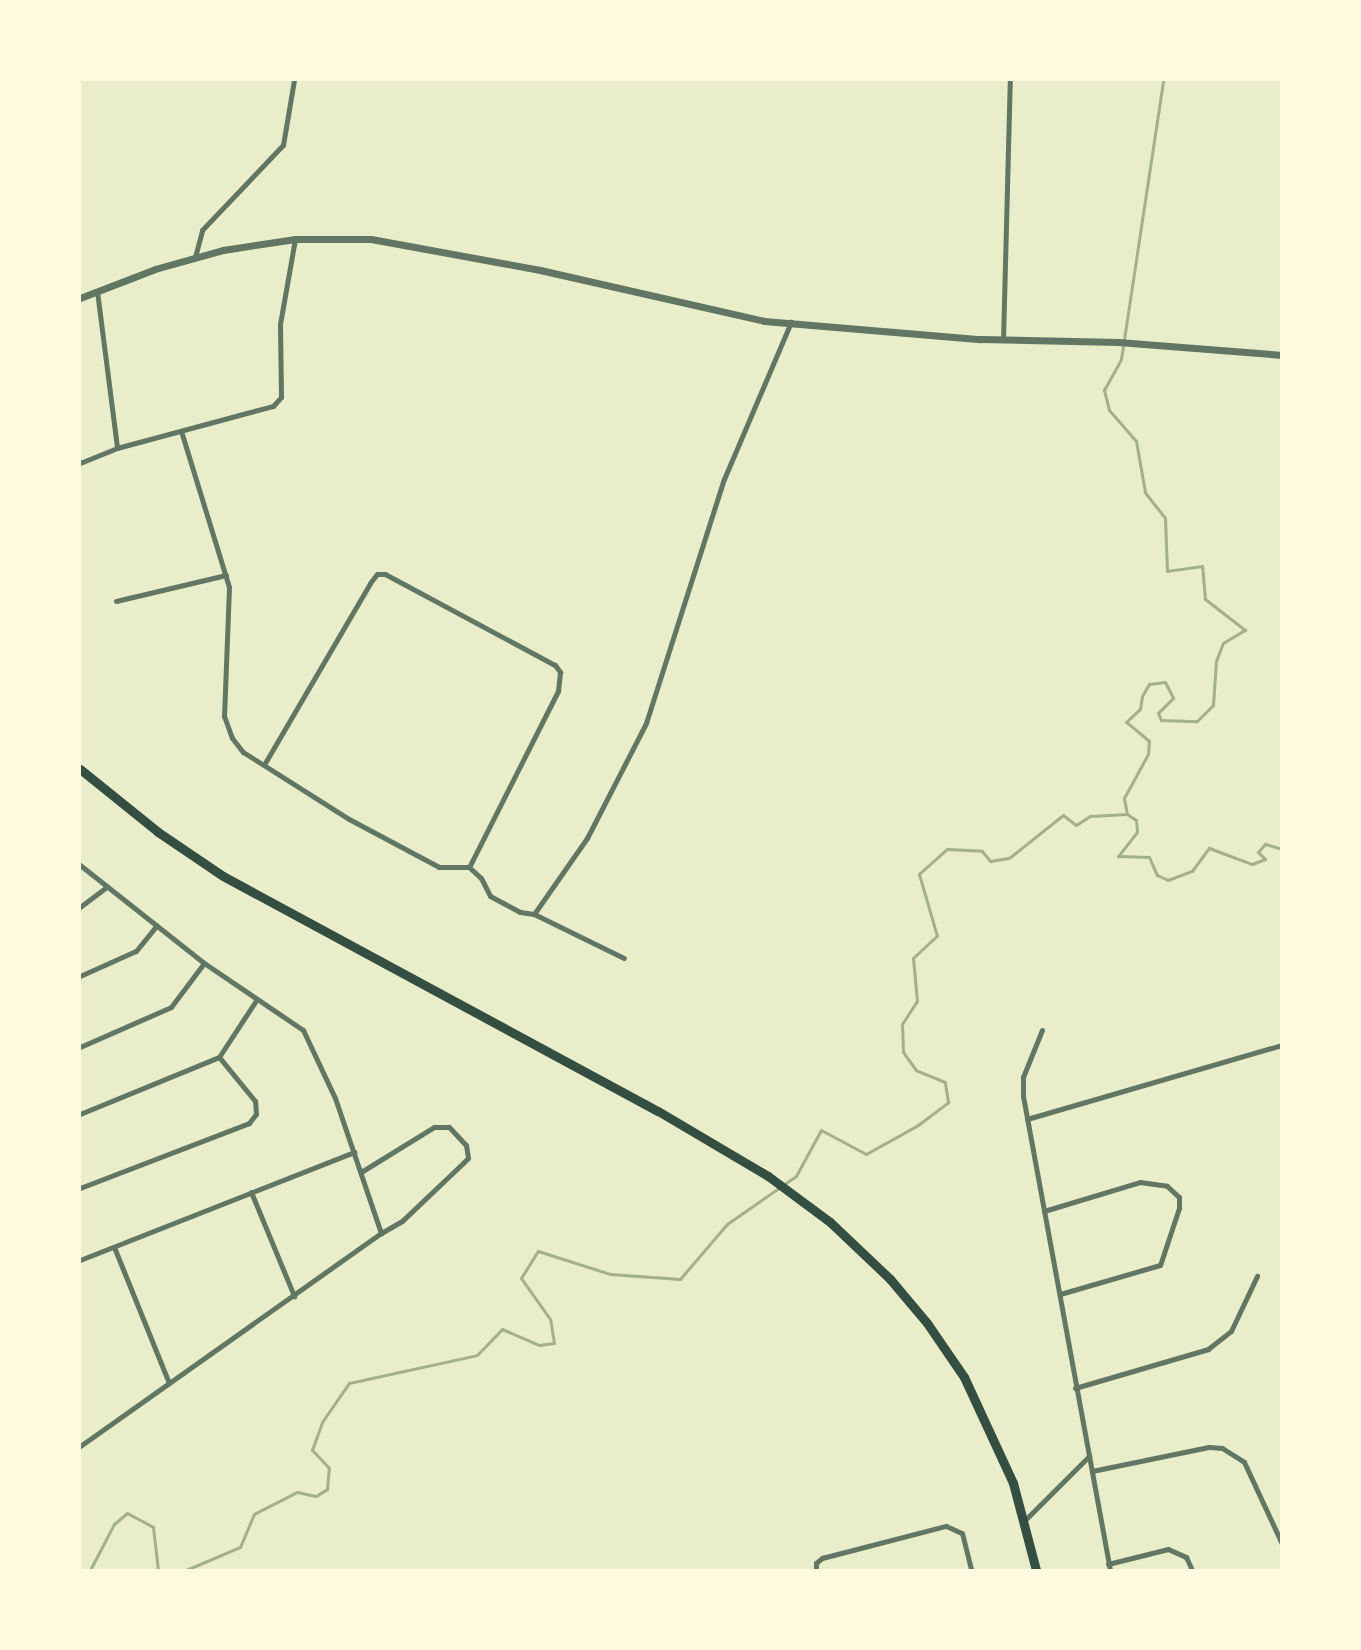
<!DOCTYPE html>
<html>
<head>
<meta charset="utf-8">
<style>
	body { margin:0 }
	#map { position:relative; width:1361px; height:1650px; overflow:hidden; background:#e9edc9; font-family:"Sofia Sans Condensed",sans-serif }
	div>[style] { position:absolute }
	.stream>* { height:3px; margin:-1.5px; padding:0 1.5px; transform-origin:1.5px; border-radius:1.5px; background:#a3b18a }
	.minor>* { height:5px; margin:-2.5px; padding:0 2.5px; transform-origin:2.5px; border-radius:2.5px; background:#617663 }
	.tertiary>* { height:7px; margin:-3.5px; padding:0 3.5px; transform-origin:3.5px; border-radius:3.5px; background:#617663 }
	.primary>* { height:9px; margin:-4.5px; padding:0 4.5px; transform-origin:4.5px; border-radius:4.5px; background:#344e41 }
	span { translate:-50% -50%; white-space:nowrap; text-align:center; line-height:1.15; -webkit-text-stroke:4.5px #fefae0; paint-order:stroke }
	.frame { position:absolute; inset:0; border:81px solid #fefae0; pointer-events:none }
</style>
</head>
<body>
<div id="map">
	<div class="stream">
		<i style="left:1127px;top:814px;width:16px;rotate:-101deg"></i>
		<i style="left:1124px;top:798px;width:50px;rotate:-61.4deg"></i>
		<i style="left:1148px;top:754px;width:13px;rotate:-86deg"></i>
		<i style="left:1149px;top:741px;width:30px;rotate:-140deg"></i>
		<i style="left:1126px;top:722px;width:19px;rotate:-43deg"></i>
		<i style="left:1140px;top:709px;width:13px;rotate:-81deg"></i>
		<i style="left:1142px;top:696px;width:14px;rotate:-60deg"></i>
		<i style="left:1149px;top:684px;width:16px;rotate:-7deg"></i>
		<i style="left:1165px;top:682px;width:18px;rotate:63deg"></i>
		<i style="left:1173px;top:698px;width:21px;rotate:135deg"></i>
		<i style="left:1158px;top:713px;width:8px;rotate:67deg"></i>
		<i style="left:1161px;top:720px;width:36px;rotate:2deg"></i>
		<i style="left:1197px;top:721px;width:23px;rotate:-45deg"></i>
		<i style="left:1213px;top:705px;width:44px;rotate:-86.1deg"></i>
		<i style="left:1216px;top:661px;width:19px;rotate:-69deg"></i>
		<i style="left:1223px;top:643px;width:26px;rotate:-31deg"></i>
		<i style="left:1245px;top:630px;width:51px;rotate:-142.2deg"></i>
		<i style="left:1205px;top:599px;width:33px;rotate:-95deg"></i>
		<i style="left:1202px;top:566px;width:35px;rotate:172deg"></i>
		<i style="left:1167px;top:571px;width:53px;rotate:-92.2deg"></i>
		<i style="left:1165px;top:518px;width:33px;rotate:-128deg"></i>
		<i style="left:1145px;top:492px;width:52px;rotate:-100deg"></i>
		<i style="left:1136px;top:441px;width:41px;rotate:-131.1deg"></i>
		<i style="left:1109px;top:410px;width:21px;rotate:-104deg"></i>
		<i style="left:1104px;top:390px;width:35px;rotate:-61deg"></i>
		<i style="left:1121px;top:359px;width:282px;rotate:-81.4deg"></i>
		<i style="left:90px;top:1570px;width:52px;rotate:-62.4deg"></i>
		<i style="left:114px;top:1524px;width:17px;rotate:-40deg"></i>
		<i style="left:127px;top:1513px;width:30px;rotate:28deg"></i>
		<i style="left:153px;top:1527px;width:43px;rotate:83.4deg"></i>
		<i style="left:186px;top:1570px;width:59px;rotate:-23.1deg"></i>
		<i style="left:240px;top:1547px;width:36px;rotate:-67deg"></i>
		<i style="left:254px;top:1514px;width:48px;rotate:-27.1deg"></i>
		<i style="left:297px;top:1492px;width:19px;rotate:12deg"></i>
		<i style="left:316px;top:1496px;width:13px;rotate:-32deg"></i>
		<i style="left:327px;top:1489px;width:21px;rotate:-85deg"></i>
		<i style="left:329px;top:1468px;width:25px;rotate:-133deg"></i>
		<i style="left:312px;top:1450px;width:30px;rotate:-70deg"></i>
		<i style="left:322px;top:1422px;width:47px;rotate:-55.3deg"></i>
		<i style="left:349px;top:1383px;width:131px;rotate:-12.3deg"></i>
		<i style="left:477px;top:1355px;width:36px;rotate:-46deg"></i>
		<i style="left:502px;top:1329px;width:40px;rotate:23.4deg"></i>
		<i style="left:539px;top:1345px;width:15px;rotate:-8deg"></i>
		<i style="left:554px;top:1343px;width:24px;rotate:-99deg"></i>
		<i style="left:550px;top:1319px;width:50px;rotate:-125.3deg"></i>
		<i style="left:521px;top:1278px;width:32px;rotate:-58deg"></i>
		<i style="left:538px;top:1251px;width:76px;rotate:17.7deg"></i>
		<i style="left:610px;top:1274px;width:70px;rotate:4.1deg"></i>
		<i style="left:680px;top:1279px;width:72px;rotate:-49.5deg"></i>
		<i style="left:727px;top:1224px;width:84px;rotate:-34.8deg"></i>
		<i style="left:796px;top:1176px;width:52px;rotate:-61.5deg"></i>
		<i style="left:821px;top:1130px;width:51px;rotate:28.1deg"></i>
		<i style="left:866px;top:1154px;width:60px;rotate:-29.1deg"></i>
		<i style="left:918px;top:1125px;width:38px;rotate:-37deg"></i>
		<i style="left:948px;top:1102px;width:20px;rotate:-99deg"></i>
		<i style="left:945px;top:1082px;width:31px;rotate:-158deg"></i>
		<i style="left:916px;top:1070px;width:22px;rotate:-126deg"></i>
		<i style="left:903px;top:1052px;width:28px;rotate:-92deg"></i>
		<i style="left:902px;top:1024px;width:27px;rotate:-57deg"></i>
		<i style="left:917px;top:1001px;width:43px;rotate:-95.3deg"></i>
		<i style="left:913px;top:958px;width:33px;rotate:-43deg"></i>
		<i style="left:937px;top:936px;width:65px;rotate:-106.2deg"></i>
		<i style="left:919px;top:874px;width:38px;rotate:-42deg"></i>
		<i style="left:947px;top:849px;width:35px;rotate:3deg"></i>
		<i style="left:982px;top:851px;width:13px;rotate:51deg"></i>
		<i style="left:990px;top:861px;width:19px;rotate:-9deg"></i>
		<i style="left:1009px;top:858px;width:69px;rotate:-38.5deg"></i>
		<i style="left:1063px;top:815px;width:16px;rotate:38deg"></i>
		<i style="left:1076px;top:825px;width:17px;rotate:-33deg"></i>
		<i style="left:1090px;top:816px;width:37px;rotate:-3deg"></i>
		<i style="left:1127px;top:814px;width:11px;rotate:34deg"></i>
		<i style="left:1136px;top:820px;width:12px;rotate:85deg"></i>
		<i style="left:1137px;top:832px;width:31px;rotate:128deg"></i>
		<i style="left:1118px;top:856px;width:31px;rotate:2deg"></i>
		<i style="left:1149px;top:857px;width:20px;rotate:66deg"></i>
		<i style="left:1157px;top:875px;width:12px;rotate:24deg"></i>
		<i style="left:1168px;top:880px;width:26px;rotate:-21deg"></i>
		<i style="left:1192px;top:871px;width:29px;rotate:-54deg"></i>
		<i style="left:1209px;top:848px;width:46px;rotate:20.4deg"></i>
		<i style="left:1252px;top:864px;width:14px;rotate:-21deg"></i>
		<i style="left:1265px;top:859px;width:10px;rotate:-135deg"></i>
		<i style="left:1258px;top:852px;width:11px;rotate:-49deg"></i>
		<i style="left:1265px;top:844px;width:18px;rotate:16deg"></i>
	</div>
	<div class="minor">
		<i style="left:195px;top:257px;width:28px;rotate:-75deg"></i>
		<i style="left:202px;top:230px;width:117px;rotate:-46.4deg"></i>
		<i style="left:283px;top:145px;width:66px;rotate:-80.4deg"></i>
		<i style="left:97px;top:291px;width:158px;rotate:82.7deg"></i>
		<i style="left:1003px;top:340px;width:260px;rotate:-88.5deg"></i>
		<i style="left:181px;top:431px;width:163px;rotate:72.9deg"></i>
		<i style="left:229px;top:587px;width:129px;rotate:92.2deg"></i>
		<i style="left:224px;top:716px;width:23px;rotate:70deg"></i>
		<i style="left:232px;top:738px;width:18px;rotate:52deg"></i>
		<i style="left:243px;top:752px;width:125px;rotate:32.3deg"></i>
		<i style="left:349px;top:819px;width:102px;rotate:28.1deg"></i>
		<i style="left:439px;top:867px;width:30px"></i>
		<i style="left:469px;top:867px;width:16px;rotate:43deg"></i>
		<i style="left:481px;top:878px;width:20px;rotate:63deg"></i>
		<i style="left:490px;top:896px;width:34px;rotate:28deg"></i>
		<i style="left:520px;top:912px;width:14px;rotate:8deg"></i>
		<i style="left:534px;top:914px;width:93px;rotate:-55.1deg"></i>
		<i style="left:587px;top:838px;width:129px;rotate:-62.8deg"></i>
		<i style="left:646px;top:723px;width:256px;rotate:-72.3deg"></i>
		<i style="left:724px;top:479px;width:171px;rotate:-66.9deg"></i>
		<i style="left:80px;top:463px;width:40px;rotate:-22deg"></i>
		<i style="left:117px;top:448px;width:162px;rotate:-15.1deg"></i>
		<i style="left:273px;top:406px;width:12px;rotate:-48deg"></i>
		<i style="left:281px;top:397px;width:73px;rotate:-90.8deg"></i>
		<i style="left:280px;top:324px;width:86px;rotate:-80deg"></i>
		<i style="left:116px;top:601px;width:113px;rotate:-13.3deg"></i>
		<i style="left:265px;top:763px;width:208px;rotate:-59.7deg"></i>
		<i style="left:370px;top:583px;width:11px;rotate:-52deg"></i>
		<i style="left:377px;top:574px;width:8px"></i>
		<i style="left:385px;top:574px;width:193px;rotate:28.2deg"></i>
		<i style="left:555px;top:665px;width:9px;rotate:54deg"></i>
		<i style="left:560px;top:672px;width:19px;rotate:96deg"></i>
		<i style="left:558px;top:691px;width:197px;rotate:116.8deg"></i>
		<i style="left:80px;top:865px;width:158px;rotate:38.3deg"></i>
		<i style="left:204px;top:963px;width:120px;rotate:34.1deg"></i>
		<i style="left:303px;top:1030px;width:75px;rotate:64.8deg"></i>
		<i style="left:335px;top:1098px;width:143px;rotate:71.2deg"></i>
		<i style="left:381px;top:1233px;width:369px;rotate:144.7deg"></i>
		<i style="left:80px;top:907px;width:34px;rotate:-37deg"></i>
		<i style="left:534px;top:914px;width:100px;rotate:26.1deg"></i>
		<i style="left:80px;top:976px;width:61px;rotate:-24.1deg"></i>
		<i style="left:136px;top:951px;width:33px;rotate:-51deg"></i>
		<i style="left:1042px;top:1030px;width:51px;rotate:112deg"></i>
		<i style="left:1023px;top:1077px;width:19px;rotate:90deg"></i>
		<i style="left:1023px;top:1096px;width:482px;rotate:79.6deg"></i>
		<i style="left:80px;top:1047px;width:99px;rotate:-23.7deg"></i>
		<i style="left:171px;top:1007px;width:55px;rotate:-53.1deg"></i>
		<i style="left:80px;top:1114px;width:150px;rotate:-22.3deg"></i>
		<i style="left:219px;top:1057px;width:69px;rotate:-56.8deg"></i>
		<i style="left:1027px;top:1119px;width:266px;rotate:-16.2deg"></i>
		<i style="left:361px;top:1172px;width:86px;rotate:-31.7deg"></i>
		<i style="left:434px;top:1127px;width:15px"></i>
		<i style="left:449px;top:1127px;width:25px;rotate:47deg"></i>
		<i style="left:466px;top:1145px;width:13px;rotate:81deg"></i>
		<i style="left:468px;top:1158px;width:7px;rotate:135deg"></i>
		<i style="left:463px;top:1163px;width:84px;rotate:136.4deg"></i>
		<i style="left:402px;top:1221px;width:24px;rotate:150deg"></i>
		<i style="left:80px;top:1188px;width:181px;rotate:-21deg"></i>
		<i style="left:249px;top:1123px;width:11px;rotate:-52deg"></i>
		<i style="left:256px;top:1114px;width:13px;rotate:-94deg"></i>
		<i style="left:255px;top:1101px;width:57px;rotate:-129.3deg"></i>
		<i style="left:251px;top:1192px;width:113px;rotate:67.5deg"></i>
		<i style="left:1044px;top:1211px;width:100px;rotate:-16.8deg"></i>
		<i style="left:1140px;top:1182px;width:27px;rotate:8deg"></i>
		<i style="left:1167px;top:1186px;width:16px;rotate:43deg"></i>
		<i style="left:1179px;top:1197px;width:11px;rotate:90deg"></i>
		<i style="left:1179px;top:1208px;width:60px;rotate:108.4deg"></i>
		<i style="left:1160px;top:1265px;width:104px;rotate:163.8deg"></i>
		<i style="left:114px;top:1247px;width:147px;rotate:68deg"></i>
		<i style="left:80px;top:1260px;width:295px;rotate:-21.5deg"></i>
		<i style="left:1075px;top:1388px;width:139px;rotate:-16.3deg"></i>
		<i style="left:1208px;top:1349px;width:29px;rotate:-38deg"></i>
		<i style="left:1231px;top:1331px;width:61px;rotate:-64.7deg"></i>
		<i style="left:1092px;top:1471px;width:119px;rotate:-11.6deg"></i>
		<i style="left:1209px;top:1447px;width:13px;rotate:4deg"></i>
		<i style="left:1222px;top:1448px;width:26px;rotate:32deg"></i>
		<i style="left:1244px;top:1462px;width:90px;rotate:65.1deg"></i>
		<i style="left:1025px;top:1520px;width:91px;rotate:-45deg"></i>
		<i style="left:1108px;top:1564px;width:62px;rotate:-14deg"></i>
		<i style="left:1168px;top:1549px;width:20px;rotate:24deg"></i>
		<i style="left:1186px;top:1557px;width:14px;rotate:65deg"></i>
		<i style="left:816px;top:1570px;width:7px;rotate:-90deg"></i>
		<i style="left:816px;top:1563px;width:8px;rotate:-40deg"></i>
		<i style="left:822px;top:1558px;width:128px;rotate:-14.5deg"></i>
		<i style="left:946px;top:1526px;width:17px;rotate:24deg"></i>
		<i style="left:962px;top:1533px;width:38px;rotate:76deg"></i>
	</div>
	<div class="tertiary">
		<i style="left:80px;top:298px;width:80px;rotate:-21.1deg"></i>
		<i style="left:155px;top:269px;width:71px;rotate:-15.6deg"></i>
		<i style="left:223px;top:250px;width:73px;rotate:-8.7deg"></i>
		<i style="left:295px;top:239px;width:76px"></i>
		<i style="left:371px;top:239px;width:172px;rotate:10.4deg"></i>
		<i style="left:540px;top:270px;width:230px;rotate:12.8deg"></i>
		<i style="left:764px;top:321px;width:217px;rotate:4.8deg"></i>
		<i style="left:980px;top:339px;width:138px;rotate:1.2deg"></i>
		<i style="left:1118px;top:342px;width:165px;rotate:4.5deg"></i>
	</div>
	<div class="primary">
		<i style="left:80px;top:769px;width:100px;rotate:38.9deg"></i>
		<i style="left:158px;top:832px;width:78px;rotate:34.1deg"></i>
		<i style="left:223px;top:876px;width:494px;rotate:28.4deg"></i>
		<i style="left:658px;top:1111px;width:128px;rotate:30.6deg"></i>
		<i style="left:768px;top:1176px;width:77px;rotate:36.6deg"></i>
		<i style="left:830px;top:1222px;width:83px;rotate:43.5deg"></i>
		<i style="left:890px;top:1279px;width:57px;rotate:49.9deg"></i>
		<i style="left:927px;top:1323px;width:65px;rotate:55.6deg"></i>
		<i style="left:964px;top:1377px;width:117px;rotate:65.2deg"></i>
		<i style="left:1013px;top:1483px;width:90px;rotate:75.2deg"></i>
	</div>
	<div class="frame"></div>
</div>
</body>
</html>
